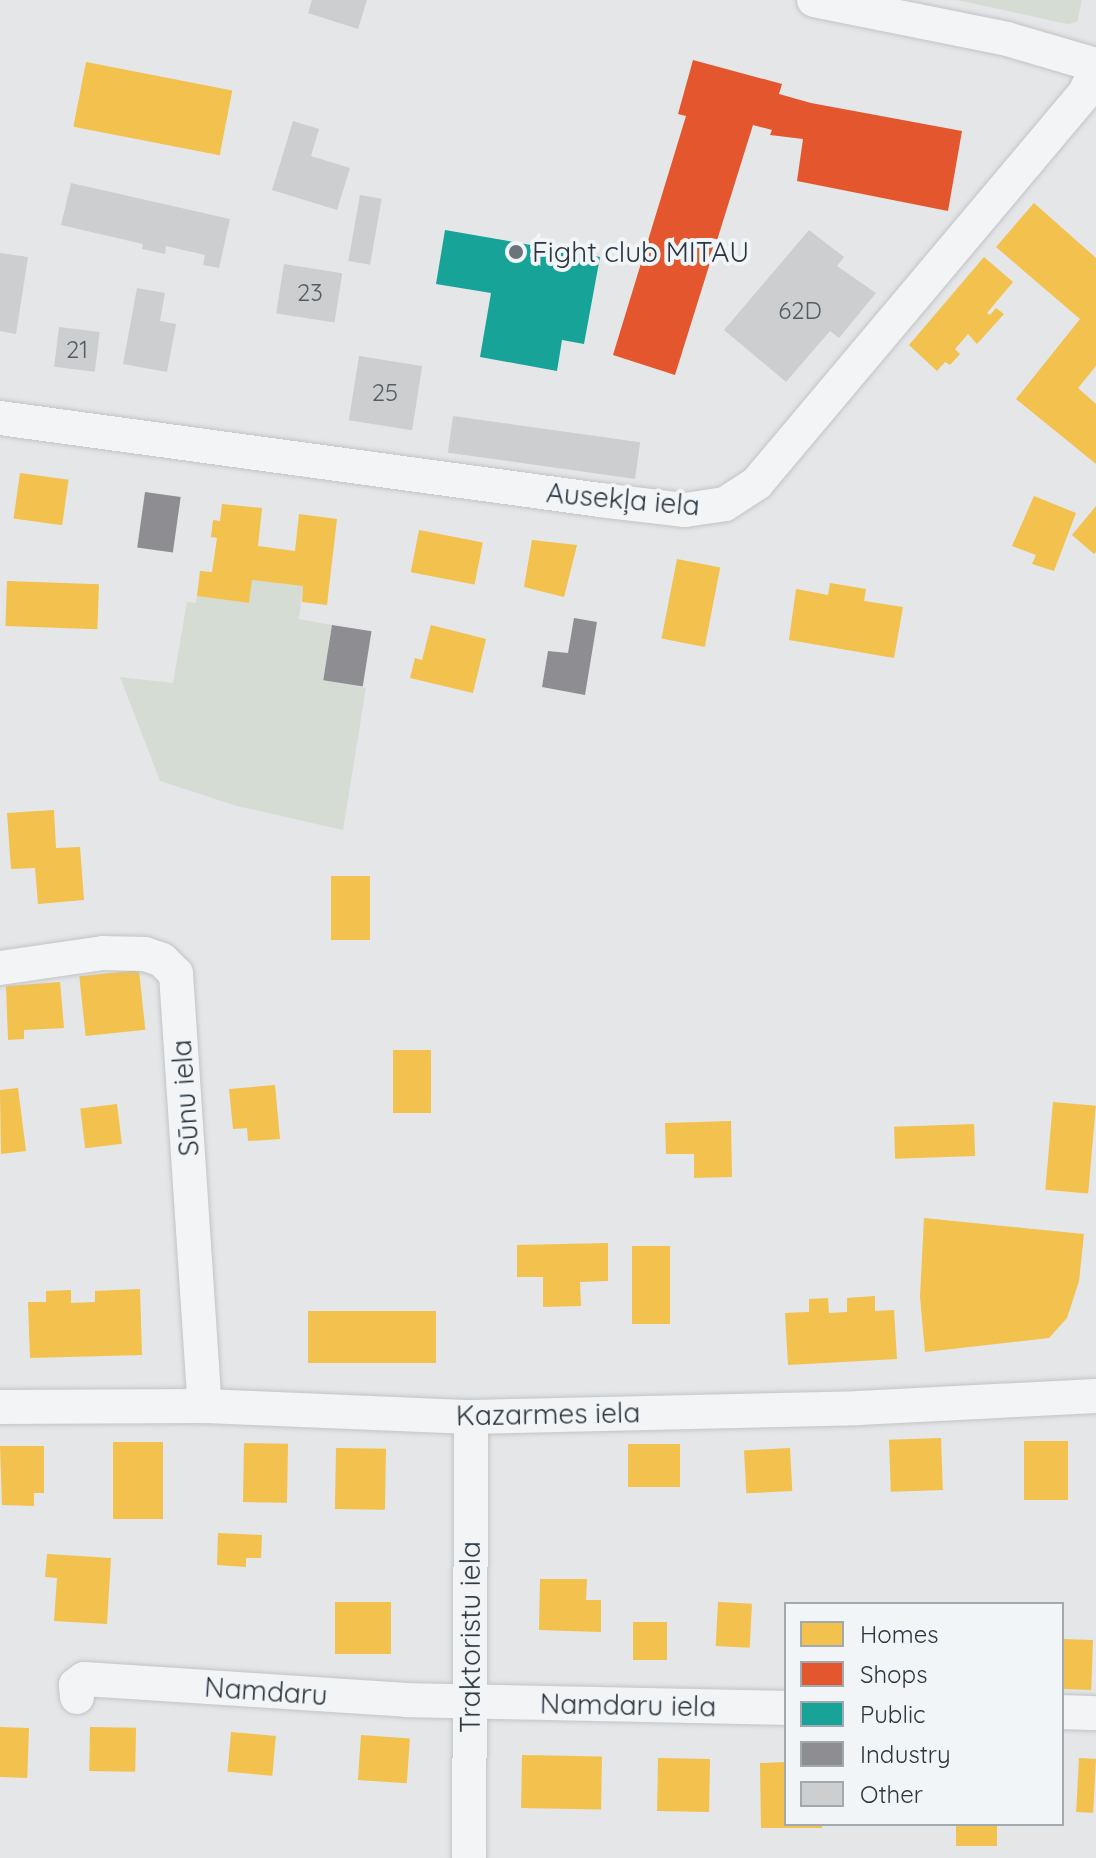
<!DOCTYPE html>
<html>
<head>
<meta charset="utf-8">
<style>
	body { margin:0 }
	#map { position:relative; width:1096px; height:1858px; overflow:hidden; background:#e4e6e8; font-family:Quicksand,sans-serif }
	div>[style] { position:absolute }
	.green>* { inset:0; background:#d5dcd4 }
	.homes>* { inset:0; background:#f2c14e; transform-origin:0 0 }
	.shops>* { inset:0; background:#e4572e }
	.public>* { inset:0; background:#17a398 }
	.industry>* { inset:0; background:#8d8d92; transform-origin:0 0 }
	.building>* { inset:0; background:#ccced0; transform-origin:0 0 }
	.roads { filter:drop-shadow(0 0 2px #c2c4c6) drop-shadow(0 0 2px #c2c4c6) }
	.minor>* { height:34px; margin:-17px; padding:0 17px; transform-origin:17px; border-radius:17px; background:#f2f4f5 }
	.dots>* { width:22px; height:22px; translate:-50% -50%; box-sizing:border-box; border:4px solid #f1f5f7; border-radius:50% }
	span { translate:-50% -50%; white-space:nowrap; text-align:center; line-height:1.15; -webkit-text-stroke:8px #f1f5f7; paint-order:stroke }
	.number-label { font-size:24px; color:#535d66 }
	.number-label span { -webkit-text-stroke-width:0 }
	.poi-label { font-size:28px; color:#2a3641 }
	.left { translate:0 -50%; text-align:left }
	.street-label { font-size:28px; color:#2a3641 }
	.legend { position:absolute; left:784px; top:1602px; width:280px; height:224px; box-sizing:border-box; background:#f1f5f7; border:2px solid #a1a9ae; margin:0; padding:10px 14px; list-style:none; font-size:24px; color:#2a3641 }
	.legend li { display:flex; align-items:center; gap:16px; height:40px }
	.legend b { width:40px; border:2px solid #a1a9ae }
</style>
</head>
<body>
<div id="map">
	<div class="green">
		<i style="clip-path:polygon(957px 0,1082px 0,1077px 22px,1067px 24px)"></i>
		<i style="clip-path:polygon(252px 580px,303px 586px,299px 619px,332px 625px,323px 680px,366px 688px,343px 830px,237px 806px,160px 781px,120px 677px,173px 683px,187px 602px,196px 603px,197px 596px,249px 603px)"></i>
	</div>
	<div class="homes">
		<i style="left:86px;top:62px;width:149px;height:66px;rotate:11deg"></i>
		<i style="clip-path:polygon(1034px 203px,1096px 258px,1096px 366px,1078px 388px,1096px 404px,1096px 464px,1016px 399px,1080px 319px,996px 247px)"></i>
		<i style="clip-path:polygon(984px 257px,1013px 282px,987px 313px,990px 315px,996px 308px,1004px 314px,977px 344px,968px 334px,955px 349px,960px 354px,950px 365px,945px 362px,937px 371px,909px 345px)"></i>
		<i style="left:20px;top:473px;width:49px;height:46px;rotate:8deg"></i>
		<i style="clip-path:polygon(1034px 496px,1076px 513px,1054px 571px,1032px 564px,1036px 555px,1012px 546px)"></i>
		<i style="clip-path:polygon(222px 504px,262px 508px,258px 546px,295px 551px,299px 514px,337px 519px,327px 605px,302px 602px,303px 586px,252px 580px,249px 603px,197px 596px,200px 571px,212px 572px,217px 538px,211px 537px,213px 520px,220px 521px)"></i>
		<i style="clip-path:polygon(1096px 506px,1096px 552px,1094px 554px,1072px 535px)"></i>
		<i style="left:419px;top:530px;width:65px;height:43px;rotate:11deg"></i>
		<i style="clip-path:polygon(532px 540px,577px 545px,564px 597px,524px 587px)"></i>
		<i style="left:677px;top:559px;width:44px;height:81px;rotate:11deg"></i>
		<i style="left:7px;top:581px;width:92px;height:45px;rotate:2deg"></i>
		<i style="clip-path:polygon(830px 583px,866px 589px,864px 601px,903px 607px,894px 658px,789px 640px,796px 589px,828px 595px)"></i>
		<i style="clip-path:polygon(431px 625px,486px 639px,473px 693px,410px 678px,415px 658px,422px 660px)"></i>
		<i style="clip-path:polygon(54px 810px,56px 848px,80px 847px,84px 900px,38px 904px,35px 868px,11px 869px,7px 813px)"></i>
		<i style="left:331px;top:876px;width:39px;height:64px"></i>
		<i style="left:139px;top:970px;width:60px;height:60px;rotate:84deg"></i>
		<i style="clip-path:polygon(60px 982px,64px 1028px,24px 1030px,24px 1039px,8px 1040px,6px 986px)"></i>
		<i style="left:393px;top:1050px;width:38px;height:63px"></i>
		<i style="clip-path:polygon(275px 1085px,280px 1139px,248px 1141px,247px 1128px,233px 1129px,229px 1089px)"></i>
		<i style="clip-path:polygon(18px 1088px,26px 1151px,1px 1154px,0 1090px)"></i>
		<i style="left:1053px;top:1102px;width:43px;height:88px;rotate:5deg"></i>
		<i style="left:117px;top:1104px;width:40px;height:37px;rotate:83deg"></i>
		<i style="clip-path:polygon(731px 1121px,732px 1177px,694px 1178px,694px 1154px,666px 1154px,665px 1123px)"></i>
		<i style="left:974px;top:1124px;width:32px;height:80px;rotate:88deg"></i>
		<i style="clip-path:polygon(924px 1218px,1084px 1234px,1079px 1281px,1067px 1318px,1049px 1338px,925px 1352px,920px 1297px)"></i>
		<i style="clip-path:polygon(608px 1243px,608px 1281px,580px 1282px,581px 1306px,543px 1307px,543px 1277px,517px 1277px,517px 1245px)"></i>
		<i style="left:632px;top:1246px;width:38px;height:78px"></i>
		<i style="clip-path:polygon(140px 1289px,142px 1355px,30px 1358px,28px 1302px,46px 1302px,46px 1291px,71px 1290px,71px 1303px,95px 1302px,95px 1291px)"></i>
		<i style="clip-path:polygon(875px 1296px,875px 1311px,894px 1310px,897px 1359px,788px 1365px,785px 1313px,809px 1312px,809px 1299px,828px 1298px,829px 1313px,847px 1312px,847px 1298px)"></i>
		<i style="left:308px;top:1311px;width:128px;height:52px"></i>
		<i style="left:941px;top:1438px;width:52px;height:52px;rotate:88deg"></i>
		<i style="left:1024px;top:1441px;width:44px;height:59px"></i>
		<i style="left:113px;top:1442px;width:50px;height:77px"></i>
		<i style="left:244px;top:1443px;width:44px;height:59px;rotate:1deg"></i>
		<i style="left:628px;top:1444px;width:52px;height:43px"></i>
		<i style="clip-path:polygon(0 1446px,44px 1446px,44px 1493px,34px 1493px,34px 1506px,2px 1505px)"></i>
		<i style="left:336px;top:1448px;width:50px;height:61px;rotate:1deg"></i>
		<i style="left:790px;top:1448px;width:43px;height:46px;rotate:87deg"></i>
		<i style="clip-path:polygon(218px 1533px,262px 1535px,261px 1558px,246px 1558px,246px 1567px,217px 1565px)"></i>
		<i style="clip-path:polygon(47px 1554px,111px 1558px,107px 1624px,54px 1621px,57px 1578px,45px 1577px)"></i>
		<i style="clip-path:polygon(540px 1579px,587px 1579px,586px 1600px,601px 1600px,601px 1632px,539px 1630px)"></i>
		<i style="left:391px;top:1602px;width:52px;height:56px;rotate:90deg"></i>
		<i style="left:718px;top:1602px;width:34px;height:44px;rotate:3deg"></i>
		<i style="left:633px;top:1622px;width:34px;height:38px"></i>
		<i style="left:1062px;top:1639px;width:31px;height:50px;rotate:2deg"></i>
		<i style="left:0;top:1727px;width:29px;height:50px;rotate:2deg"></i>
		<i style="left:90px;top:1727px;width:46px;height:44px;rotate:1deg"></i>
		<i style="left:231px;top:1732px;width:45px;height:40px;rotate:5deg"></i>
		<i style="left:361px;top:1735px;width:49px;height:45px;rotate:4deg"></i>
		<i style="left:522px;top:1755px;width:80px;height:53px;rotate:1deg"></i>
		<i style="left:658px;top:1758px;width:52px;height:53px;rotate:1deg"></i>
		<i style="left:1079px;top:1758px;width:17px;height:54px;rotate:3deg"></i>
		<i style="clip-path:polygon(786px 1762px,786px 1824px,822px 1824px,822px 1828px,761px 1828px,760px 1763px)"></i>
		<i style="left:956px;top:1824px;width:41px;height:22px"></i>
	</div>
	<div class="shops">
		<i style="clip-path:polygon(693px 60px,782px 84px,779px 94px,811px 103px,962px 131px,948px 211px,797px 181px,803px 139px,770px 135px,772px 130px,753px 125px,675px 375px,613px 355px,686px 116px,678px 114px)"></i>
	</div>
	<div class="public">
		<i style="clip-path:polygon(445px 230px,600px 257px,584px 344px,562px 340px,557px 371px,480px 357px,491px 293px,436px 284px)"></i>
	</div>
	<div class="industry">
		<i style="left:145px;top:492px;width:36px;height:56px;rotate:8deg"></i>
		<i style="clip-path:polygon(574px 618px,597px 622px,585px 695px,542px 687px,548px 651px,568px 653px)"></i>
		<i style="left:332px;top:625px;width:40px;height:56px;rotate:9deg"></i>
	</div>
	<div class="building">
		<i style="clip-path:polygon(312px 0,367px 0,358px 29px,308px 13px)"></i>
		<i style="clip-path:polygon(293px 121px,319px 129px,311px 156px,350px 168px,337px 210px,272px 190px)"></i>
		<i style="clip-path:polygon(71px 183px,230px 219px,219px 268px,203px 265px,205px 255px,166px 246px,165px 254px,142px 249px,143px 244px,61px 225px)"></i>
		<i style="left:360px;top:195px;width:22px;height:67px;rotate:10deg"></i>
		<i style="clip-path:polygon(809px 230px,844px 257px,837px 266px,876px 293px,839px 338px,830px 331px,786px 382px,724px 330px)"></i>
		<i style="clip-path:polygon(0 253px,28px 257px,16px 334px,0 331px)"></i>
		<i style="left:284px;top:264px;width:59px;height:50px;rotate:9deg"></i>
		<i style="clip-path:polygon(137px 288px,165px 293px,160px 321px,176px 324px,167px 372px,123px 364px)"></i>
		<i style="left:59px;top:327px;width:41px;height:40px;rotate:7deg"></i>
		<i style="left:359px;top:356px;width:64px;height:65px;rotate:9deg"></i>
		<i style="left:453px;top:416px;width:189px;height:37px;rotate:8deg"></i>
	</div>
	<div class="roads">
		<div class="minor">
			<i style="left:814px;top:0;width:197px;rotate:11.4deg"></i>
			<i style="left:1007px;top:39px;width:93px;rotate:16.3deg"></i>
			<i style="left:0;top:418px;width:606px;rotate:7.78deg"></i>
			<i style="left:600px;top:500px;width:86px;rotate:6.7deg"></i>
			<i style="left:685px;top:510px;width:40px;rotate:-8.5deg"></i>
			<i style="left:725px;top:504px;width:38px;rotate:-33deg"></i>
			<i style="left:757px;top:483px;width:510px;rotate:-49.94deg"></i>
			<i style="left:1085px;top:93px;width:26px;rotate:-65deg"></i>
			<i style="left:0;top:968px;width:104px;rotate:-8.3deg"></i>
			<i style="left:103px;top:953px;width:42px;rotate:1.4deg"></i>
			<i style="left:145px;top:954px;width:18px;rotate:19deg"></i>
			<i style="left:162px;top:960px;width:20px;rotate:45deg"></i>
			<i style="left:176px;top:974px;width:433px;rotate:86.2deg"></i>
			<i style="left:0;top:1407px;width:205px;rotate:-0.3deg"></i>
			<i style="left:205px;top:1406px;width:266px;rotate:2.4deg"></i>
			<i style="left:471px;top:1417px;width:387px;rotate:-1.3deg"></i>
			<i style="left:858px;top:1408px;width:238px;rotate:-2.9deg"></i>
			<i style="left:77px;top:1697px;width:12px;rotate:-95deg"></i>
			<i style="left:76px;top:1685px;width:10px;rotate:-37deg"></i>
			<i style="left:84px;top:1679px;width:323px;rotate:3.7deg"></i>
			<i style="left:406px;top:1700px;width:380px;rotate:1.2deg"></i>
			<i style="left:1062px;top:1712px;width:34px;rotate:2deg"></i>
			<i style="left:469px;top:1858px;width:441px;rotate:-89.7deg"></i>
		</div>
	</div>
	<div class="dots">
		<i style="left:516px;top:252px;background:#6b747b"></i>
	</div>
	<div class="number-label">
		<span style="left:310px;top:293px">23</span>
		<span style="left:800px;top:311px">62D</span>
		<span style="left:77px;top:350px">21</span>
		<span style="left:385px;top:393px">25</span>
	</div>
	<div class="poi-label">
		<span class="left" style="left:532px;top:252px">Fight club MITAU</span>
	</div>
	<div class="street-label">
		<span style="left:623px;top:499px;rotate:5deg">Ausekļa iela</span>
		<span style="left:185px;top:1098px;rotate:-94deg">Sūnu iela</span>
		<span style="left:548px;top:1414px;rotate:-1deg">Kazarmes iela</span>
		<span style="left:470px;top:1637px;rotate:-90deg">Traktoristu iela</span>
		<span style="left:266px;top:1691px;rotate:4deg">Namdaru</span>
		<span style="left:628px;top:1705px;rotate:1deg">Namdaru iela</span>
	</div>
	<ul class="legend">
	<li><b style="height:22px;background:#f2c14e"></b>Homes</li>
	<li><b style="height:22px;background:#e4572e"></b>Shops</li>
	<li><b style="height:22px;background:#17a398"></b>Public</li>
	<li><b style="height:22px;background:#8d8d92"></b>Industry</li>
	<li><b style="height:22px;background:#ccced0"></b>Other</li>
	</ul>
</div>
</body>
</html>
